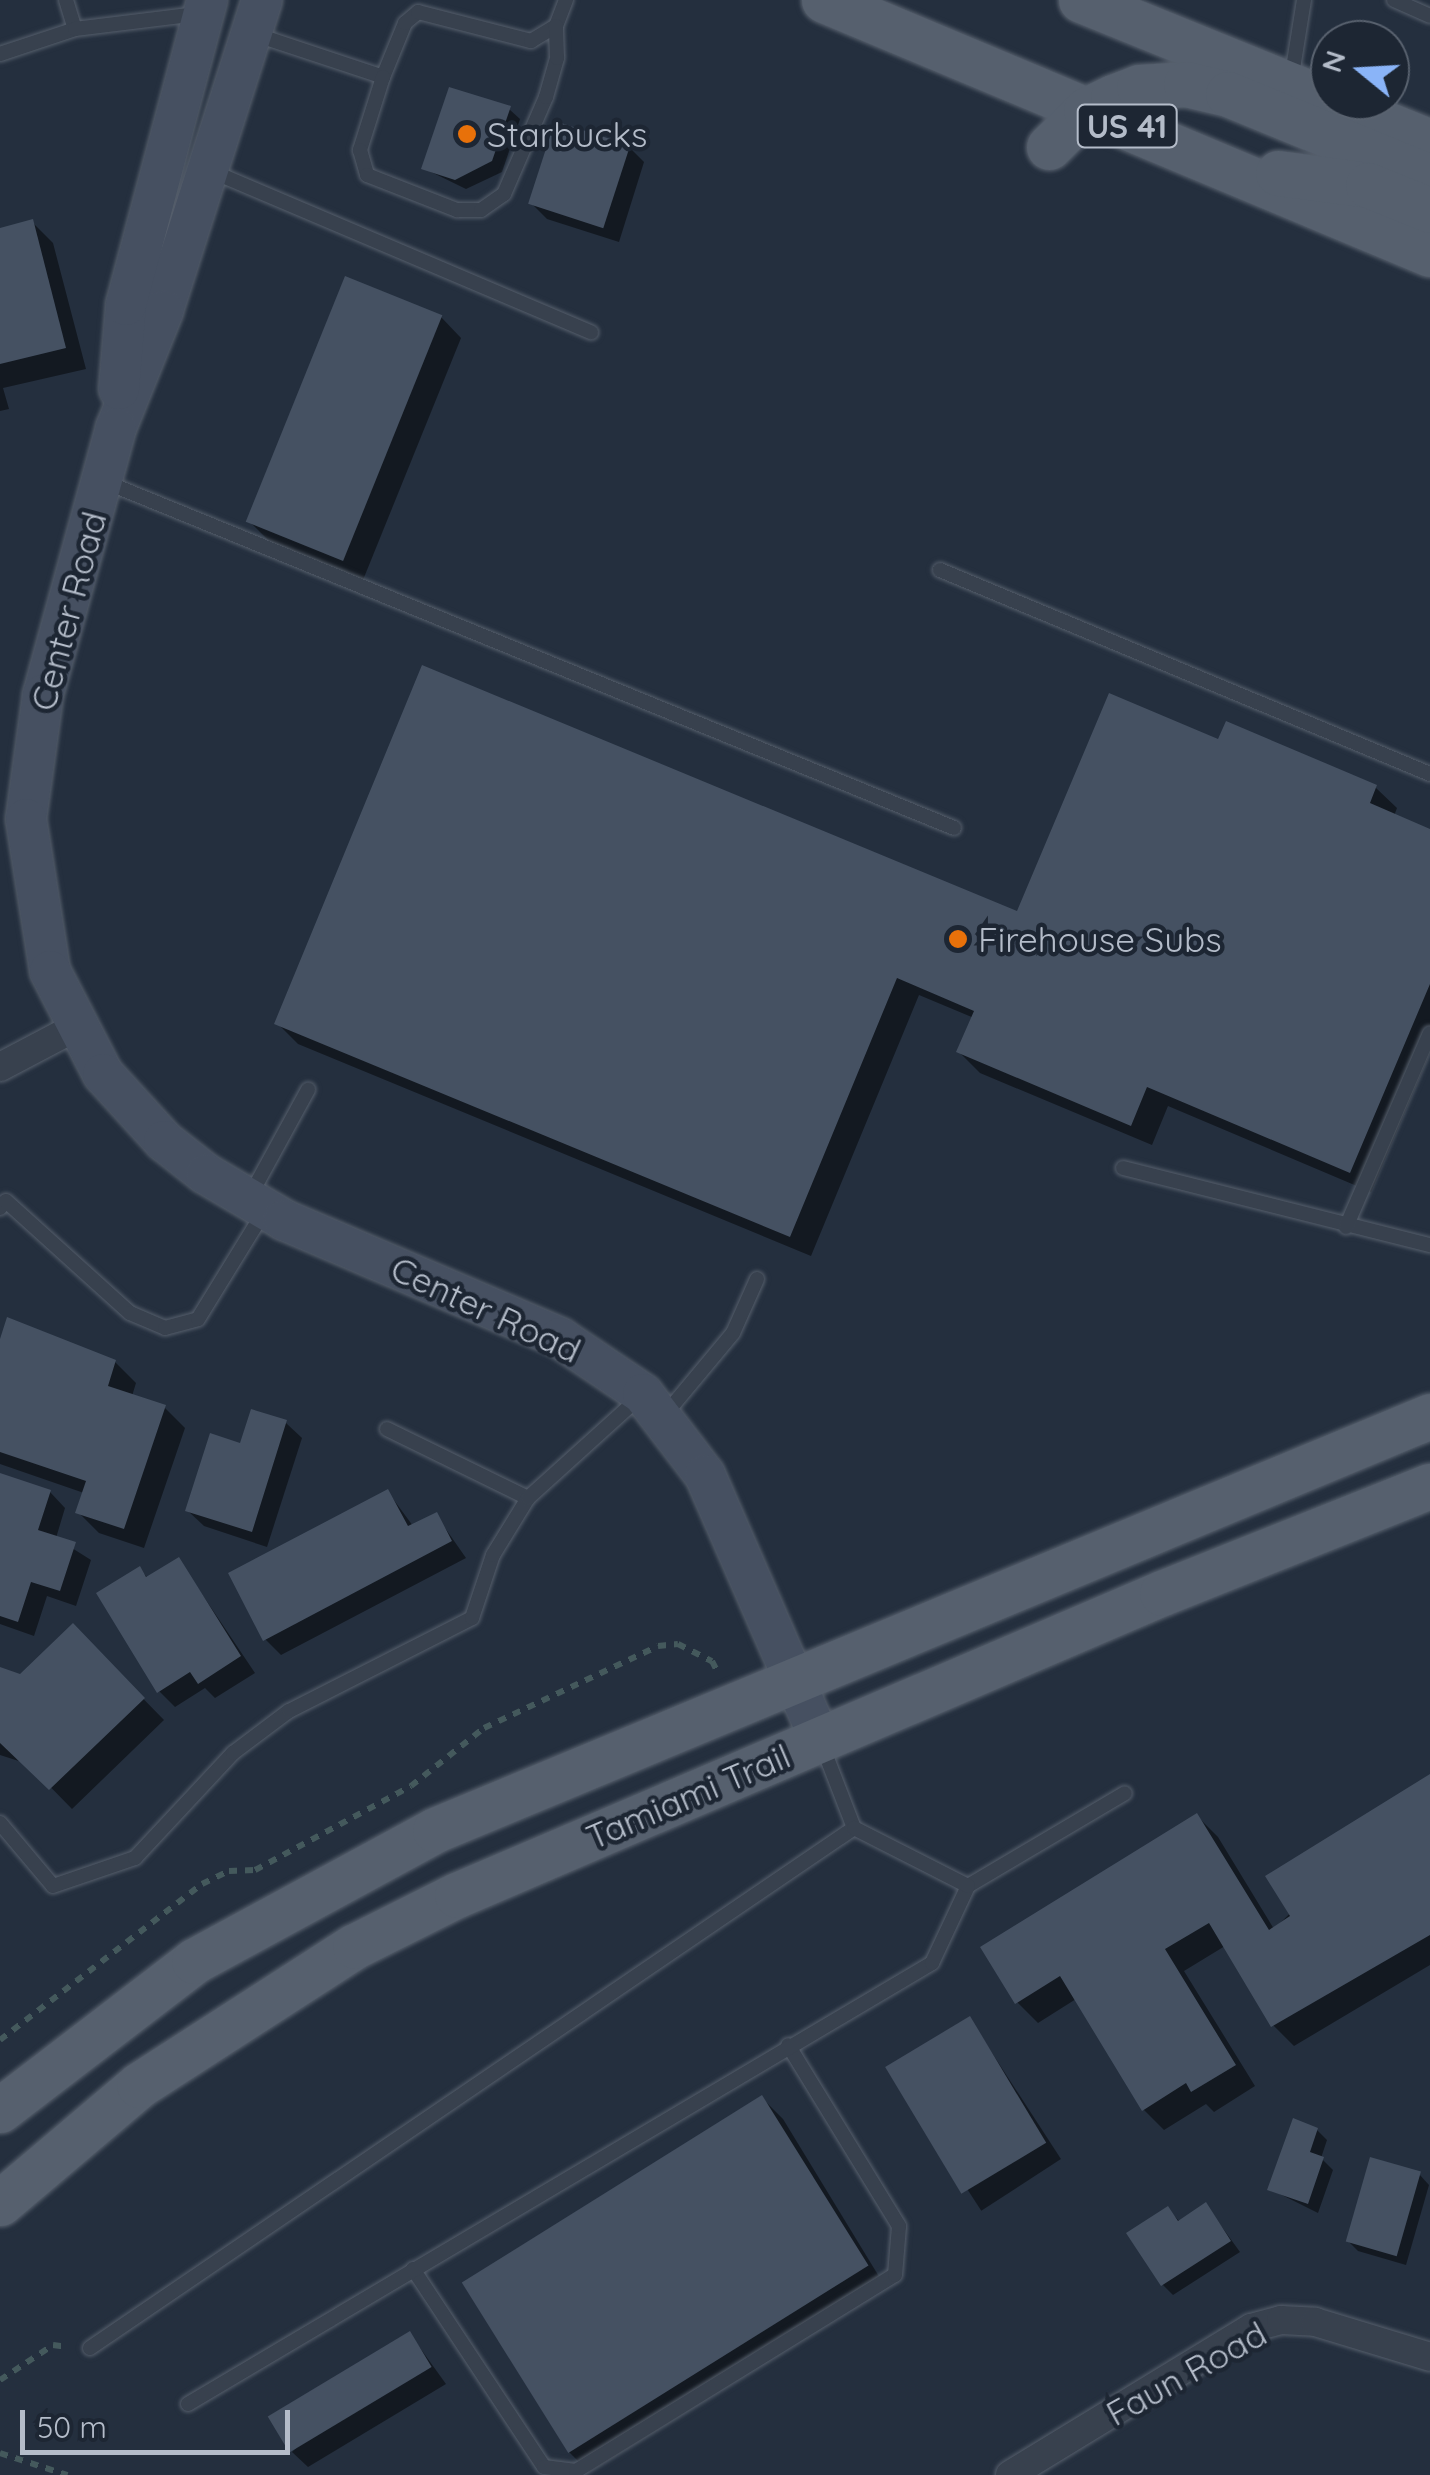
<!DOCTYPE html>
<html>
<head>
<meta charset="utf-8">
<style>
	body { margin:0 }
	#map { position:relative; width:1430px; height:2475px; overflow:hidden; background:#242f3e; font-family:Quicksand,sans-serif }
	div>[style] { position:absolute }
	.shadow>* { inset:0; background:#0007; transform-origin:0 0 }
	.building>* { inset:0; background:#455162; transform-origin:0 0 }
	.path>* { height:6px; margin-top:-3px; transform-origin:0; background:repeating-linear-gradient(90deg,#44595c 0 8px,transparent 0 16px) }
	.roads { filter:drop-shadow(0 0 2px #565f6c) drop-shadow(0 0 2px #565f6c) }
	.lane>* { height:14px; margin:-7px; padding:0 7px; transform-origin:7px; border-radius:7px; background:#38414e }
	.street>* { height:28px; margin:-14px; padding:0 14px; transform-origin:14px; border-radius:14px; background:#38414e }
	.secondary>* { height:40px; margin:-20px; padding:0 20px; transform-origin:20px; border-radius:20px; background:#465061 }
	.primary>* { height:45px; margin:-22.5px; padding:0 22.5px; transform-origin:22.5px; border-radius:22.5px; background:#56606e }
	.dots>* { width:28px; height:28px; translate:-50% -50%; box-sizing:border-box; border:5px solid #1d2633; border-radius:50% }
	span { translate:-50% -50%; white-space:nowrap; text-align:center; line-height:1.15; -webkit-text-stroke:9px #1d2633; paint-order:stroke }
	.shield-label span { padding:2px 8px; background:#1d2633; border:2px solid; border-radius:8px; -webkit-text-stroke-width:0 }
	.shield-label { font-size:32px; color:#b4bcc9; font-weight:700 }
	.poi-label { font-size:35px; color:#b4bcc9 }
	.left { translate:0 -50%; text-align:left }
	.street-label { font-size:35px; color:#b4bcc9 }
	.north { position:absolute; left:1310px; top:20px; width:100px; height:100px; box-sizing:border-box; background:#1d2633; border:2px solid #59626f; border-radius:50%; rotate:288deg; font-size:28px; font-weight:700; line-height:40px; text-align:center; color:#b4bcc9 }
	.north::after { content:''; display:block; margin:auto; width:35px; height:45px; background:#8ab4f8; clip-path:polygon(50% 0,100% 100%,50% 72%,0 100%) }
	.scale { position:absolute; left:20px; top:2410px; width:270px; height:45px; box-sizing:border-box; border:5px solid #b4bcc9; border-top:0; padding-left:12px; font-size:30px; line-height:35px; white-space:nowrap; color:#b4bcc9; -webkit-text-stroke:8px #1d2633; paint-order:stroke }
</style>
</head>
<body>
<div id="map">
	<div class="shadow">
		<i style="clip-path:polygon(509px 109px,520px 119px,502px 172px,466px 189px,423px 168px)"></i>
		<i style="clip-path:polygon(629px 147px,644px 162px,619px 242px,547px 219px,531px 203px)"></i>
		<i style="clip-path:polygon(32px 222px,53px 243px,86px 369px,3px 388px,9px 409px,0 411px,0 231px)"></i>
		<i style="clip-path:polygon(441px 317px,461px 338px,363px 580px,269px 541px,248px 520px)"></i>
		<i style="clip-path:polygon(1227px 724px,1376px 788px,1397px 808px,1394px 816px,1430px 832px,1430px 1053px,1371px 1192px,1168px 1106px,1152px 1145px,980px 1073px,959px 1052px,974px 1018px,919px 995px,811px 1256px,298px 1044px,277px 1023px,1018px 914px,1220px 742px)"></i>
		<i style="clip-path:polygon(0 1346px,115px 1362px,136px 1383px,132px 1396px,164px 1407px,185px 1428px,144px 1548px,99px 1533px,78px 1512px,84px 1493px,0 1464px)"></i>
		<i style="clip-path:polygon(286px 1423px,302px 1438px,267px 1547px,204px 1526px,188px 1511px,242px 1446px)"></i>
		<i style="clip-path:polygon(0 1476px,50px 1492px,65px 1508px,56px 1538px,91px 1560px,76px 1606px,47px 1596px,34px 1636px,0 1624px)"></i>
		<i style="clip-path:polygon(388px 1492px,413px 1526px,436px 1515px,466px 1558px,281px 1655px,265px 1639px)"></i>
		<i style="clip-path:polygon(179px 1560px,255px 1673px,215px 1698px,205px 1688px,175px 1707px,159px 1691px,139px 1569px,148px 1578px)"></i>
		<i style="clip-path:polygon(73px 1627px,164px 1720px,72px 1809px,28px 1764px,0 1755px,0 1670px,21px 1677px)"></i>
		<i style="clip-path:polygon(1430px 1777px,1430px 1965px,1294px 2046px,1273px 2025px,1225px 1946px,1184px 1971px,1255px 2086px,1214px 2112px,1206px 2104px,1164px 2130px,1144px 2110px,1076px 1999px,1038px 2023px,1017px 2002px,1197px 1816px,1218px 1837px,1274px 1929px)"></i>
		<i style="left:970px;top:2019px;width:167px;height:95px;rotate:57deg"></i>
		<i style="clip-path:polygon(762px 2098px,783px 2119px,886px 2288px,589px 2472px,568px 2451px)"></i>
		<i style="clip-path:polygon(1317px 2130px,1327px 2140px,1321px 2158px,1333px 2170px,1318px 2213px,1270px 2189px)"></i>
		<i style="clip-path:polygon(1419px 2174px,1429px 2185px,1406px 2265px,1358px 2251px,1348px 2241px)"></i>
		<i style="clip-path:polygon(1206px 2205px,1240px 2252px,1173px 2295px,1163px 2285px,1168px 2209px,1180px 2222px)"></i>
		<i style="clip-path:polygon(410px 2334px,446px 2384px,308px 2467px,292px 2452px)"></i>
	</div>
	<div class="building">
		<i style="clip-path:polygon(449px 87px,511px 106px,492px 161px,455px 180px,421px 169px)"></i>
		<i style="left:555px;top:121px;width:79px;height:87px;rotate:18deg"></i>
		<i style="clip-path:polygon(33px 219px,66px 348px,0 364px,0 228px)"></i>
		<i style="left:345px;top:276px;width:105px;height:265px;rotate:22deg"></i>
		<i style="clip-path:polygon(422px 665px,1017px 911px,1109px 693px,1218px 739px,1226px 721px,1377px 785px,1370px 803px,1430px 829px,1430px 984px,1350px 1173px,1147px 1087px,1131px 1126px,956px 1052px,974px 1011px,897px 978px,790px 1237px,274px 1024px)"></i>
		<i style="clip-path:polygon(7px 1317px,116px 1360px,108px 1386px,166px 1405px,124px 1529px,75px 1513px,86px 1481px,0 1452px,0 1339px)"></i>
		<i style="clip-path:polygon(251px 1409px,287px 1420px,252px 1532px,185px 1511px,210px 1433px,240px 1443px)"></i>
		<i style="clip-path:polygon(0 1473px,51px 1490px,38px 1530px,76px 1542px,60px 1591px,31px 1582px,18px 1622px,0 1616px)"></i>
		<i style="clip-path:polygon(388px 1489px,408px 1526px,437px 1512px,452px 1541px,263px 1641px,228px 1573px)"></i>
		<i style="clip-path:polygon(179px 1557px,241px 1656px,198px 1684px,190px 1672px,157px 1693px,96px 1593px,140px 1566px,146px 1577px)"></i>
		<i style="clip-path:polygon(73px 1623px,145px 1698px,49px 1790px,0 1743px,0 1667px,20px 1674px)"></i>
		<i style="clip-path:polygon(1430px 1774px,1430px 1935px,1271px 2027px,1209px 1923px,1165px 1949px,1236px 2065px,1191px 2092px,1186px 2083px,1142px 2111px,1060px 1976px,1015px 2004px,980px 1947px,1197px 1813px,1269px 1930px,1290px 1916px,1265px 1876px)"></i>
		<i style="left:970px;top:2016px;width:148px;height:99px;rotate:59deg"></i>
		<i style="left:762px;top:2095px;width:201px;height:354px;rotate:58deg"></i>
		<i style="clip-path:polygon(1293px 2118px,1318px 2128px,1310px 2152px,1324px 2157px,1308px 2204px,1267px 2190px)"></i>
		<i style="left:1370px;top:2157px;width:53px;height:88px;rotate:16deg"></i>
		<i style="clip-path:polygon(1206px 2202px,1231px 2241px,1161px 2286px,1126px 2233px,1168px 2206px,1178px 2221px)"></i>
		<i style="left:410px;top:2331px;width:42px;height:166px;rotate:59deg"></i>
	</div>
	<div class="path">
		<i style="left:0;top:2040px;width:255px;rotate:-37.7deg"></i>
		<i style="left:202px;top:1884px;width:30px;rotate:-26deg"></i>
		<i style="left:229px;top:1871px;width:26px;rotate:-2deg"></i>
		<i style="left:255px;top:1870px;width:177px;rotate:-28.3deg"></i>
		<i style="left:411px;top:1786px;width:93px;rotate:-38.5deg"></i>
		<i style="left:484px;top:1728px;width:192px;rotate:-25.2deg"></i>
		<i style="left:658px;top:1646px;width:20px;rotate:-6deg"></i>
		<i style="left:678px;top:1644px;width:38px;rotate:27deg"></i>
		<i style="left:712px;top:1661px;width:11px;rotate:63deg"></i>
		<i style="left:0;top:2380px;width:64px;rotate:-33.4deg"></i>
		<i style="left:53px;top:2345px;width:15px;rotate:8deg"></i>
		<i style="left:0;top:2453px;width:71px;rotate:18.2deg"></i>
	</div>
	<div class="roads">
		<div class="lane">
			<i style="left:66px;top:0;width:30px;rotate:73deg"></i>
			<i style="left:1394px;top:0;width:39px;rotate:24deg"></i>
			<i style="left:257px;top:35px;width:133px;rotate:18.4deg"></i>
			<i style="left:383px;top:77px;width:58px;rotate:-67.8deg"></i>
			<i style="left:405px;top:23px;width:17px;rotate:-40deg"></i>
			<i style="left:418px;top:12px;width:117px;rotate:14.4deg"></i>
			<i style="left:531px;top:41px;width:29px;rotate:-31deg"></i>
			<i style="left:556px;top:26px;width:28px;rotate:-69deg"></i>
			<i style="left:0;top:54px;width:79px;rotate:-18.4deg"></i>
			<i style="left:75px;top:29px;width:123px;rotate:-7deg"></i>
			<i style="left:383px;top:77px;width:77px;rotate:107.5deg"></i>
			<i style="left:360px;top:150px;width:26px;rotate:74deg"></i>
			<i style="left:367px;top:175px;width:97px;rotate:21.3deg"></i>
			<i style="left:457px;top:210px;width:24px"></i>
			<i style="left:481px;top:210px;width:28px;rotate:-35deg"></i>
			<i style="left:504px;top:194px;width:106px;rotate:-66.6deg"></i>
			<i style="left:546px;top:97px;width:41px;rotate:-74.2deg"></i>
			<i style="left:557px;top:58px;width:32px;rotate:-92deg"></i>
			<i style="left:1291px;top:81px;width:82px;rotate:-80.9deg"></i>
			<i style="left:211px;top:171px;width:413px;rotate:23deg"></i>
			<i style="left:103px;top:481px;width:919px;rotate:22.18deg"></i>
			<i style="left:940px;top:570px;width:531px;rotate:22.6deg"></i>
			<i style="left:1123px;top:1168px;width:317px;rotate:14.1deg"></i>
			<i style="left:251px;top:1194px;width:119px;rotate:-61.3deg"></i>
			<i style="left:0;top:1208px;width:9px;rotate:-49deg"></i>
			<i style="left:6px;top:1201px;width:167px;rotate:42.1deg"></i>
			<i style="left:130px;top:1313px;width:38px;rotate:23deg"></i>
			<i style="left:165px;top:1328px;width:34px;rotate:-15deg"></i>
			<i style="left:198px;top:1319px;width:128px;rotate:-58.4deg"></i>
			<i style="left:1346px;top:1227px;width:211px;rotate:-66.6deg"></i>
			<i style="left:663px;top:1417px;width:109px;rotate:-50.2deg"></i>
			<i style="left:733px;top:1333px;width:59px;rotate:-66deg"></i>
			<i style="left:387px;top:1429px;width:157px;rotate:26.1deg"></i>
			<i style="left:0;top:1823px;width:82px;rotate:49.9deg"></i>
			<i style="left:53px;top:1886px;width:87px;rotate:-18.9deg"></i>
			<i style="left:135px;top:1858px;width:144px;rotate:-47deg"></i>
			<i style="left:233px;top:1753px;width:70px;rotate:-36.9deg"></i>
			<i style="left:289px;top:1711px;width:205px;rotate:-26.9deg"></i>
			<i style="left:472px;top:1618px;width:66px;rotate:-71.6deg"></i>
			<i style="left:493px;top:1555px;width:67px;rotate:-58.4deg"></i>
			<i style="left:528px;top:1498px;width:152px;rotate:-42.1deg"></i>
			<i style="left:968px;top:1886px;width:182px;rotate:-30.6deg"></i>
			<i style="left:413px;top:2269px;width:237px;rotate:56.5deg"></i>
			<i style="left:544px;top:2467px;width:32px;rotate:7deg"></i>
			<i style="left:576px;top:2471px;width:374px;rotate:-31.6deg"></i>
			<i style="left:895px;top:2275px;width:49px;rotate:-85.3deg"></i>
			<i style="left:899px;top:2226px;width:212px;rotate:-121.5deg"></i>
			<i style="left:90px;top:2348px;width:924px;rotate:-34.24deg"></i>
			<i style="left:854px;top:1828px;width:89px;rotate:-111.1deg"></i>
			<i style="left:188px;top:2404px;width:865px;rotate:-30.66deg"></i>
			<i style="left:932px;top:1963px;width:85px;rotate:-64.9deg"></i>
			<i style="left:968px;top:1886px;width:128px;rotate:-153deg"></i>
		</div>
		<div class="street">
			<i style="left:0;top:1067px;width:84px;rotate:-27.8deg"></i>
			<i style="left:1010px;top:2475px;width:282px;rotate:-31.4deg"></i>
			<i style="left:1251px;top:2328px;width:31px;rotate:-15deg"></i>
			<i style="left:1281px;top:2320px;width:34px;rotate:3deg"></i>
			<i style="left:1315px;top:2322px;width:120px;rotate:16.9deg"></i>
		</div>
		<div class="secondary">
			<i style="left:262px;top:0;width:326px;rotate:107.7deg"></i>
			<i style="left:163px;top:311px;width:126px;rotate:111.9deg"></i>
			<i style="left:116px;top:428px;width:277px;rotate:105.3deg"></i>
			<i style="left:43px;top:695px;width:125px;rotate:97.8deg"></i>
			<i style="left:26px;top:819px;width:154px;rotate:81deg"></i>
			<i style="left:50px;top:971px;width:116px;rotate:62.8deg"></i>
			<i style="left:103px;top:1074px;width:91px;rotate:47.7deg"></i>
			<i style="left:164px;top:1141px;width:53px;rotate:38.2deg"></i>
			<i style="left:206px;top:1174px;width:91px;rotate:30.5deg"></i>
			<i style="left:284px;top:1220px;width:300px;rotate:23.1deg"></i>
			<i style="left:560px;top:1338px;width:100px;rotate:34deg"></i>
			<i style="left:643px;top:1394px;width:102px;rotate:52.6deg"></i>
			<i style="left:705px;top:1475px;width:289px;rotate:66.5deg"></i>
			<i style="left:119px;top:389px;width:84px;rotate:-85.2deg"></i>
			<i style="left:126px;top:305px;width:316px;rotate:-75.1deg"></i>
		</div>
		<div class="primary">
			<i style="left:824px;top:0;width:657px;rotate:22.74deg"></i>
			<i style="left:1081px;top:0;width:377px;rotate:22.1deg"></i>
			<i style="left:1049px;top:147px;width:52px;rotate:-45deg"></i>
			<i style="left:1086px;top:110px;width:30px;rotate:-26deg"></i>
			<i style="left:1113px;top:97px;width:28px;rotate:-21deg"></i>
			<i style="left:1139px;top:87px;width:47px;rotate:-3.7deg"></i>
			<i style="left:1186px;top:84px;width:43px;rotate:13.4deg"></i>
			<i style="left:1228px;top:94px;width:218px;rotate:22.3deg"></i>
			<i style="left:1278px;top:173px;width:91px;rotate:7.6deg"></i>
			<i style="left:1368px;top:185px;width:67px;rotate:22deg"></i>
			<i style="left:0;top:2110px;width:245px;rotate:-37.5deg"></i>
			<i style="left:194px;top:1961px;width:274px;rotate:-28.5deg"></i>
			<i style="left:435px;top:1830px;width:1078px;rotate:-22.59deg"></i>
			<i style="left:0;top:2203px;width:182px;rotate:-40.3deg"></i>
			<i style="left:139px;top:2085px;width:257px;rotate:-32.8deg"></i>
			<i style="left:355px;top:1946px;width:114px;rotate:-26.6deg"></i>
			<i style="left:457px;top:1895px;width:767px;rotate:-23.19deg"></i>
			<i style="left:1162px;top:1593px;width:289px;rotate:-21.8deg"></i>
		</div>
	</div>
	<div class="dots">
		<i style="left:467px;top:134px;background:#e8710a"></i>
		<i style="left:958px;top:939px;background:#e8710a"></i>
	</div>
	<div class="shield-label">
		<span style="left:1127px;top:126px">US 41</span>
	</div>
	<div class="poi-label">
		<span class="left" style="left:487px;top:134px">Starbucks</span>
		<span class="left" style="left:978px;top:939px">Firehouse Subs</span>
	</div>
	<div class="street-label">
		<span style="left:68px;top:611px;rotate:-75deg">Center Road</span>
		<span style="left:486px;top:1309px;rotate:25deg">Center Road</span>
		<span style="left:688px;top:1796px;rotate:-23deg">Tamiami Trail</span>
		<span style="left:1186px;top:2373px;rotate:-29deg">Faun Road</span>
	</div>
	<div class="north">N</div>
	<div class="scale">50 m</div>
</div>
</body>
</html>
